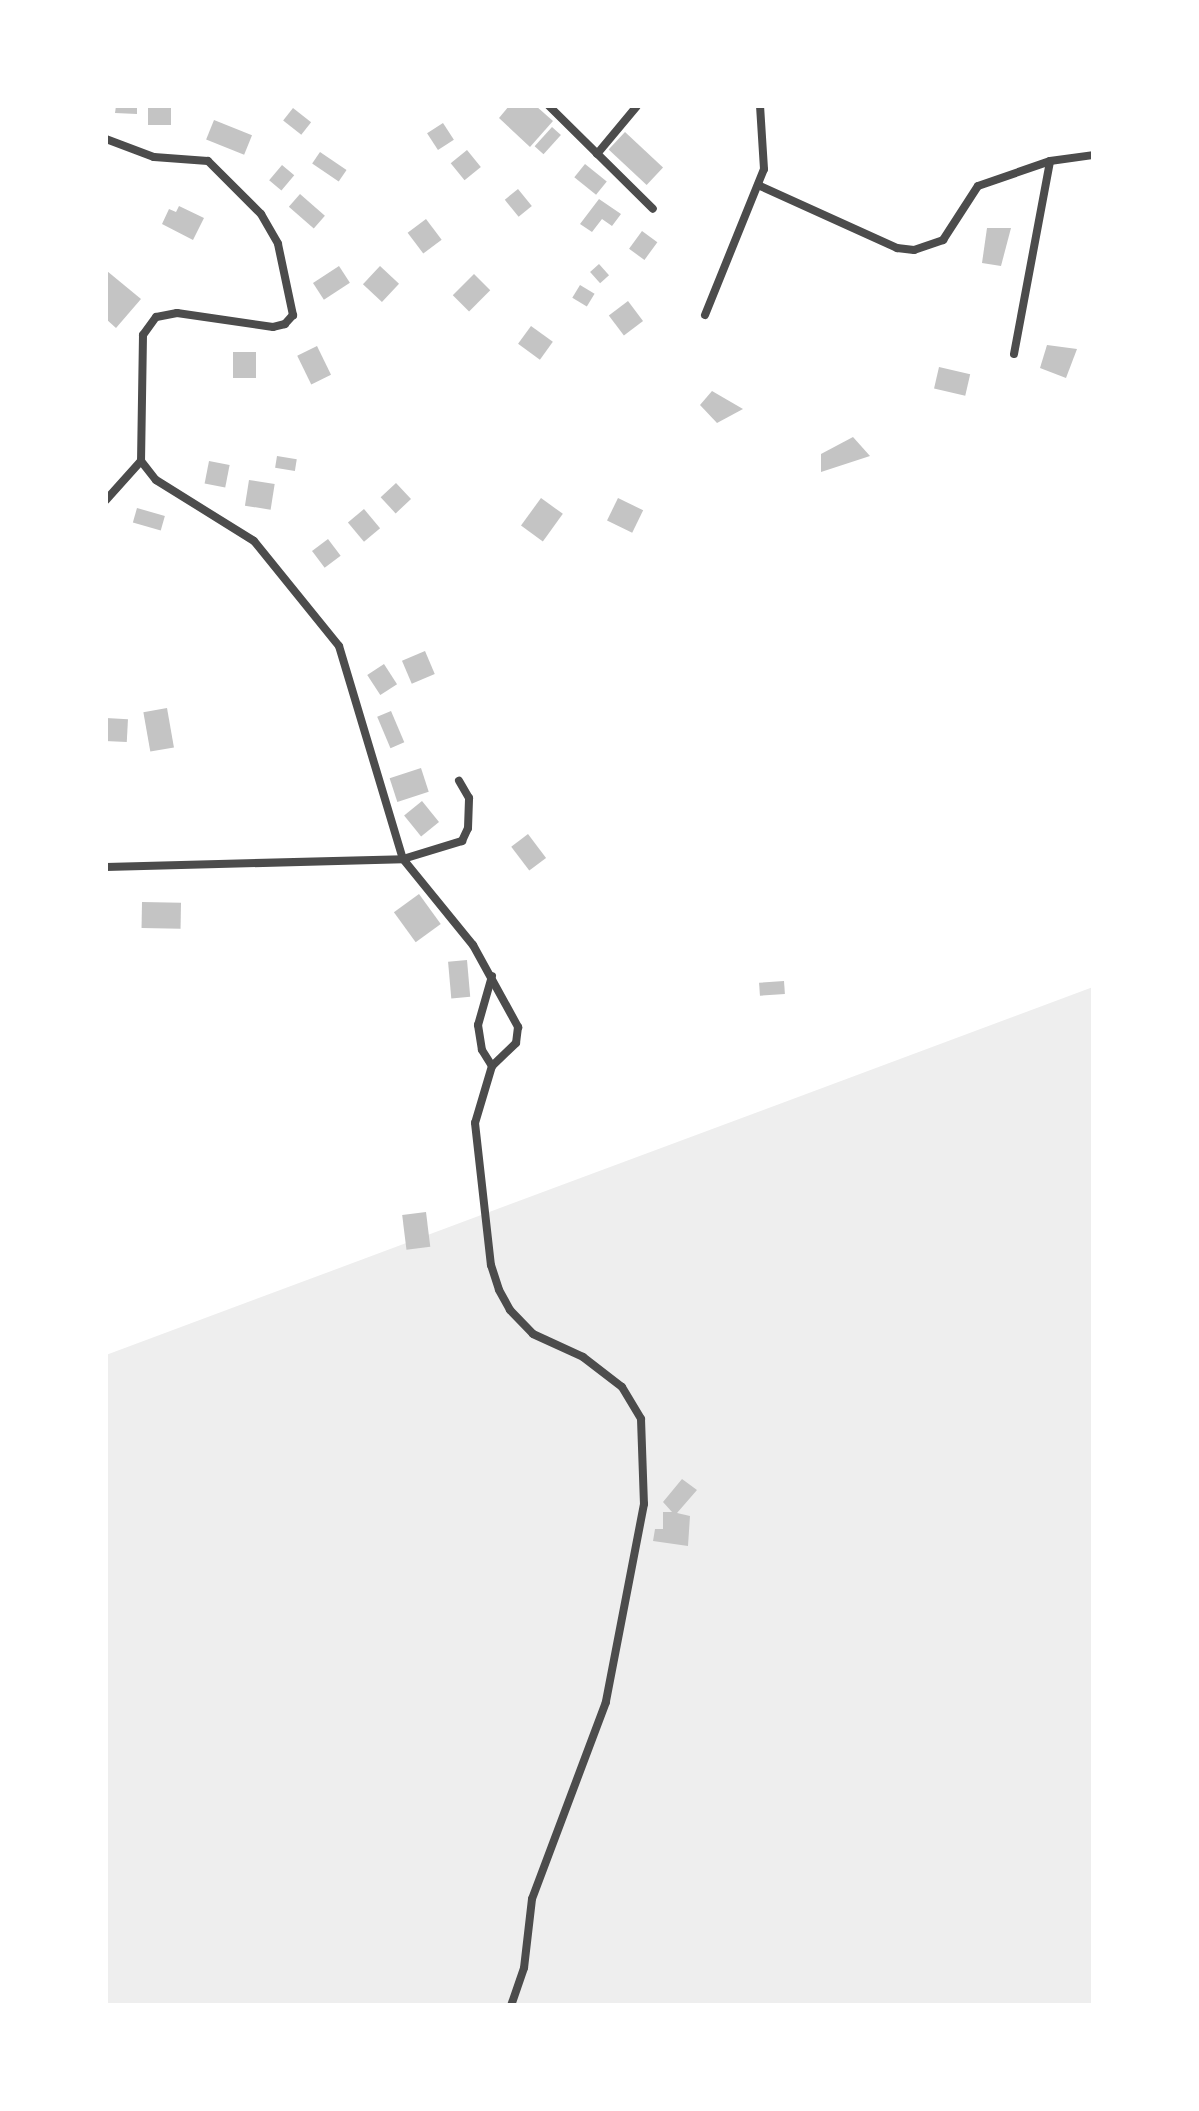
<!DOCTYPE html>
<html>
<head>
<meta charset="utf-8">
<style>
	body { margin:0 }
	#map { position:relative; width:1199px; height:2111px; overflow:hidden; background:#fff; font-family:Commissioner,sans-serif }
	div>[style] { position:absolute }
	.green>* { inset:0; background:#eee }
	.building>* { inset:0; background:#c4c4c4; transform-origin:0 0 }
	.minor>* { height:8px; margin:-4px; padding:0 4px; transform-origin:4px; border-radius:4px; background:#4c4c4c }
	span { translate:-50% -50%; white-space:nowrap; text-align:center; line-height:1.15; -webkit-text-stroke:8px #fff; paint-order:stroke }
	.frame { position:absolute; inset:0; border:108px solid #fff; pointer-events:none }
</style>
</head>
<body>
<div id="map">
	<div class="green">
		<i style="clip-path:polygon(1093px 987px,1093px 2005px,106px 2005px,106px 1355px)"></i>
	</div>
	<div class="building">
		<i style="clip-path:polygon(116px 106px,137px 106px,137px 114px,115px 113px)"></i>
		<i style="left:148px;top:106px;width:23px;height:19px"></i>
		<i style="clip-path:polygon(509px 106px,536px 106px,553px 121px,530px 147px,499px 118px)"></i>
		<i style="left:293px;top:108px;width:23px;height:16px;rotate:38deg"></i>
		<i style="left:214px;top:120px;width:41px;height:21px;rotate:22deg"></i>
		<i style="left:443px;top:123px;width:20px;height:19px;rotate:57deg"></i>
		<i style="left:552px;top:127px;width:12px;height:26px;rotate:42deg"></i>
		<i style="left:625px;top:132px;width:52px;height:24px;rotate:43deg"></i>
		<i style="left:467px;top:150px;width:22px;height:21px;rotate:51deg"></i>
		<i style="left:320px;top:152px;width:32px;height:14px;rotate:34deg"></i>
		<i style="left:585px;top:164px;width:28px;height:17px;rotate:39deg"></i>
		<i style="left:282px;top:165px;width:16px;height:20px;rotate:40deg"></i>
		<i style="left:518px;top:189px;width:22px;height:17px;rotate:51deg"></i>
		<i style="left:300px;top:194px;width:33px;height:17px;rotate:41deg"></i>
		<i style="clip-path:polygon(599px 199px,621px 214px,612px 226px,602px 219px,592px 232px,580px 224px)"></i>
		<i style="clip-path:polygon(179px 206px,204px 218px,193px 240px,162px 224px,169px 209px,176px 212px)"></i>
		<i style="left:426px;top:219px;width:26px;height:23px;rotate:53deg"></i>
		<i style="clip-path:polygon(987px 228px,1011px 228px,1001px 266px,982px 263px)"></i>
		<i style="left:642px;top:231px;width:19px;height:22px;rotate:36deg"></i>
		<i style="left:599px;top:264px;width:15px;height:12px;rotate:48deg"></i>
		<i style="left:339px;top:266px;width:20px;height:31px;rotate:57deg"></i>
		<i style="left:380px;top:266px;width:26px;height:25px;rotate:43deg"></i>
		<i style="clip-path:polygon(107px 271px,141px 299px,116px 328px,106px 319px)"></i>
		<i style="left:474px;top:274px;width:23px;height:30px;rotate:45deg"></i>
		<i style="left:580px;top:285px;width:17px;height:15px;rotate:31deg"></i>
		<i style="left:628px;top:301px;width:25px;height:24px;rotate:53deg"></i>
		<i style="left:531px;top:326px;width:27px;height:22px;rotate:36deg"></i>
		<i style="clip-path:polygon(1047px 345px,1077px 349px,1066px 378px,1040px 368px)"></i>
		<i style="left:317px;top:346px;width:32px;height:22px;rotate:64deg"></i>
		<i style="left:233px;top:352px;width:23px;height:26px"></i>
		<i style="left:939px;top:367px;width:32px;height:22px;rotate:13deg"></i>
		<i style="clip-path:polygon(712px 391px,743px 409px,717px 423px,700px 405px)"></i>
		<i style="clip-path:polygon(853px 437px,870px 456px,821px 472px,821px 454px)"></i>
		<i style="left:277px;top:456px;width:20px;height:12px;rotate:9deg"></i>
		<i style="left:209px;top:461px;width:21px;height:23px;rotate:11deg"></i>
		<i style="left:249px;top:480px;width:26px;height:26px;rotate:9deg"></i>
		<i style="left:396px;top:483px;width:22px;height:21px;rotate:47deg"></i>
		<i style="left:541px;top:498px;width:27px;height:34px;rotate:36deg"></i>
		<i style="left:618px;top:498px;width:28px;height:25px;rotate:26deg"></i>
		<i style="left:137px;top:508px;width:29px;height:15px;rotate:16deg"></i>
		<i style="left:364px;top:509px;width:25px;height:21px;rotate:50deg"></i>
		<i style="left:328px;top:539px;width:21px;height:20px;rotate:53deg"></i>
		<i style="left:425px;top:651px;width:25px;height:25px;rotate:67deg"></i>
		<i style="left:384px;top:664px;width:24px;height:20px;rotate:57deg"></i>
		<i style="left:167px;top:708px;width:40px;height:24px;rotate:80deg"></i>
		<i style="left:391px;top:711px;width:34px;height:15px;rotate:67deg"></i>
		<i style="left:106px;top:718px;width:22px;height:23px;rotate:3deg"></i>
		<i style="left:421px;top:768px;width:25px;height:33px;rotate:72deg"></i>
		<i style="left:422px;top:801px;width:27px;height:23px;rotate:51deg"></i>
		<i style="left:528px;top:834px;width:30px;height:21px;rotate:53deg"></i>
		<i style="left:419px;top:894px;width:37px;height:31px;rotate:54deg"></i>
		<i style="left:142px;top:902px;width:39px;height:26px;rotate:1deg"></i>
		<i style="left:467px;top:960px;width:37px;height:19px;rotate:85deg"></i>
		<i style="left:784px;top:981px;width:13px;height:25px;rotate:86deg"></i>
		<i style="left:426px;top:1212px;width:35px;height:24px;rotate:83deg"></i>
		<i style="clip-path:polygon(682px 1479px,697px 1490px,677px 1513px,690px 1516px,688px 1546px,653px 1541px,655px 1529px,663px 1529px,663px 1512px,672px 1512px,663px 1502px)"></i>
	</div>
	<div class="minor">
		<i style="left:549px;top:106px;width:146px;rotate:44.7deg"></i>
		<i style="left:106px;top:139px;width:51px;rotate:20.6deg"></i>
		<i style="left:154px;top:157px;width:54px;rotate:4.2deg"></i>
		<i style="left:208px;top:161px;width:75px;rotate:45deg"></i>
		<i style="left:261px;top:214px;width:34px;rotate:60deg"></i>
		<i style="left:278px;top:244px;width:73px;rotate:78.1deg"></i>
		<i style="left:293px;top:315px;width:12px;rotate:132deg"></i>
		<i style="left:285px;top:324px;width:12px;rotate:166deg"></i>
		<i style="left:273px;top:327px;width:97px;rotate:-171.7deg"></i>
		<i style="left:177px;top:313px;width:21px;rotate:169deg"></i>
		<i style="left:156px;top:317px;width:22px;rotate:126deg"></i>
		<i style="left:143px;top:335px;width:126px;rotate:90.9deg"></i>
		<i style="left:141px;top:461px;width:24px;rotate:52deg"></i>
		<i style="left:156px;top:480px;width:115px;rotate:31.9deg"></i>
		<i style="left:254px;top:541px;width:135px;rotate:51deg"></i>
		<i style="left:339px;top:646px;width:222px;rotate:73.3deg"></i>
		<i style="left:403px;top:859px;width:111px;rotate:50.9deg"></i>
		<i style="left:473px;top:945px;width:94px;rotate:61.2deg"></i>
		<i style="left:518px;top:1027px;width:16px;rotate:97deg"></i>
		<i style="left:516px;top:1043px;width:33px;rotate:136deg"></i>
		<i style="left:492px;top:1066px;width:59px;rotate:106.6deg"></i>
		<i style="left:475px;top:1123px;width:143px;rotate:83.6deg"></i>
		<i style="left:491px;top:1265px;width:26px;rotate:72deg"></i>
		<i style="left:499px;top:1290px;width:23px;rotate:61deg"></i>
		<i style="left:510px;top:1310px;width:33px;rotate:46deg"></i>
		<i style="left:533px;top:1334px;width:55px;rotate:24.7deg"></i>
		<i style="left:583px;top:1357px;width:49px;rotate:37.6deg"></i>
		<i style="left:622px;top:1387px;width:37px;rotate:59deg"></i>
		<i style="left:641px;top:1419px;width:85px;rotate:88deg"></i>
		<i style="left:644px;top:1504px;width:202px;rotate:100.9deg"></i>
		<i style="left:606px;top:1702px;width:210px;rotate:110.6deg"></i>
		<i style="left:532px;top:1899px;width:69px;rotate:96.6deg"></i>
		<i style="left:524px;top:1968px;width:39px;rotate:109deg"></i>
		<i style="left:597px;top:154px;width:62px;rotate:-50.2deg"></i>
		<i style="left:758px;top:185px;width:153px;rotate:24.4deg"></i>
		<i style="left:897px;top:248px;width:17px;rotate:7deg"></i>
		<i style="left:914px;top:250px;width:31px;rotate:-19deg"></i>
		<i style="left:943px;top:240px;width:64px;rotate:-57.1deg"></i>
		<i style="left:978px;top:186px;width:76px;rotate:-19.1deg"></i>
		<i style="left:1050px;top:161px;width:43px;rotate:-7.9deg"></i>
		<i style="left:705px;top:315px;width:157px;rotate:-68deg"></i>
		<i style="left:764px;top:169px;width:63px;rotate:-93.6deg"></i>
		<i style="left:1014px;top:354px;width:196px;rotate:-79.4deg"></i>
		<i style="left:106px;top:500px;width:52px;rotate:-48.1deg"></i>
		<i style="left:106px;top:867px;width:297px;rotate:-1.5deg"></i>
		<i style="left:403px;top:859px;width:62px;rotate:-17deg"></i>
		<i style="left:462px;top:841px;width:14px;rotate:-65deg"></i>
		<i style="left:468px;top:828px;width:30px;rotate:-88deg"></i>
		<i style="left:469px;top:798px;width:20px;rotate:-120deg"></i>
		<i style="left:492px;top:976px;width:51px;rotate:105.9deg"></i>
		<i style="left:478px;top:1025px;width:25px;rotate:81deg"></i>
		<i style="left:482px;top:1050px;width:19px;rotate:58deg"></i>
	</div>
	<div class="frame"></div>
</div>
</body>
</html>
